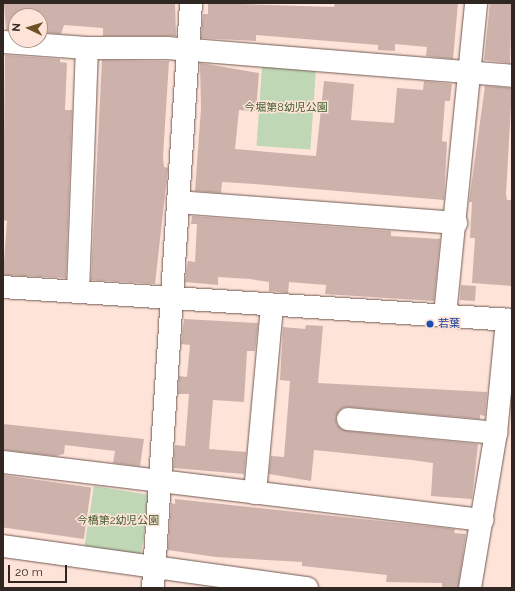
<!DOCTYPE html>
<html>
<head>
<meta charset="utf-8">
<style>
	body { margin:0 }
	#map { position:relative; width:515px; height:591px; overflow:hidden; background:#fee3d9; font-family:Raleway,"Noto Sans JP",sans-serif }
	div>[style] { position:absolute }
	.green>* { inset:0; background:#c0d7b5; transform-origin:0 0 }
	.building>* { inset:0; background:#cdb1ab; transform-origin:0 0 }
	.roads { filter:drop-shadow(0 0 1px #705951) drop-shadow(0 0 1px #705951) }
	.minor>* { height:22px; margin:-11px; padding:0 11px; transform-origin:11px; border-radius:11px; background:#fff }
	.dots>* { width:11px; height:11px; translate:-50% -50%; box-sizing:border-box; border:2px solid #fee3d9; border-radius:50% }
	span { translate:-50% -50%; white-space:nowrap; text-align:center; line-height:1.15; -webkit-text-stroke:3px #fee3d9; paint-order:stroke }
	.park-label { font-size:11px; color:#3e5e2b }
	.transit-label { font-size:11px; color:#164399 }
	.left { translate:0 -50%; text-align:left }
	.frame { position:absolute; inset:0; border:4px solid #302622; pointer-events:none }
	.north { position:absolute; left:8px; top:8px; width:40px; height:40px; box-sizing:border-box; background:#fee3d9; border:1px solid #ac9790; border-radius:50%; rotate:274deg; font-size:11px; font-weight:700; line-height:16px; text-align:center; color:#302622 }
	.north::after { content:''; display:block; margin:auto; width:14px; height:18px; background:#6f5025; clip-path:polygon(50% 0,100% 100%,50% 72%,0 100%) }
	.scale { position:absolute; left:8px; top:565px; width:59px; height:18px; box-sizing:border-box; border:2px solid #302622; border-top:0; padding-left:5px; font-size:12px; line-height:14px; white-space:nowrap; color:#302622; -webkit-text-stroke:3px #fee3d9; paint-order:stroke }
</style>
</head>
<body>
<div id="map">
	<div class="green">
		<i style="left:262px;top:67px;width:54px;height:79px;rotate:4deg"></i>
		<i style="left:94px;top:486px;width:57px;height:63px;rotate:9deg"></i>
	</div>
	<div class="building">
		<i style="clip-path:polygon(4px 3px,175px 3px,176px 36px,103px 36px,103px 28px,64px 25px,61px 34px,40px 32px,40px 16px,16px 16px,16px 30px,6px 30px)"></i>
		<i style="clip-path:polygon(208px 3px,334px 7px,335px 3px,458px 3px,453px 59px,426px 56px,427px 47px,395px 44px,395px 51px,378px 50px,378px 45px,256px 35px,256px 41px,201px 38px,203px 14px,208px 14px)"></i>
		<i style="clip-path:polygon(490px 3px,512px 3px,510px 63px,484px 60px)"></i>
		<i style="clip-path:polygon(5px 55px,60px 59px,60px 62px,67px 63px,65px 110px,72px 110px,66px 278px,3px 275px,7px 221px,3px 220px)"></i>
		<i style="clip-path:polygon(102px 60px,169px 61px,163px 157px,164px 167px,168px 168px,155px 284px,91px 280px)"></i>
		<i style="clip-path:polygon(200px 63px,259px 73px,256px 111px,239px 110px,235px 149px,303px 155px,316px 156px,324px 81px,354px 84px,351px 120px,394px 123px,397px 88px,423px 90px,424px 81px,452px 84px,450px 101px,445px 101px,442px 141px,447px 142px,444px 200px,255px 184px,222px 182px,221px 193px,195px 191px,201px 108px)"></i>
		<i style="clip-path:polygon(485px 86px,512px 88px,506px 194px,507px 200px,512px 200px,512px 286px,472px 283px,475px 238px,470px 238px,472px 202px,469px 202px)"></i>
		<i style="clip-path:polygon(192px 216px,391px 231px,391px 236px,440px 239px,434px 301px,325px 294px,326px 285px,289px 282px,288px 293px,269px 291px,269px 282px,250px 279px,218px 277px,218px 285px,185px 282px,188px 261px,195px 262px,197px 224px,191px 224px)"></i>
		<i style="left:461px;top:285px;width:15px;height:15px;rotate:4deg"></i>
		<i style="clip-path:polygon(184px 319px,258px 323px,255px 351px,247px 351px,244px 402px,213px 400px,209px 449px,246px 452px,244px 474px,173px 468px,175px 445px,185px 446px,189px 394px,178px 394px,179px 376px,187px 377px,190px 345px,181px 344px)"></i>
		<i style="clip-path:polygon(306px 325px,323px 326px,318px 383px,487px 392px,485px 416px,480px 415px,480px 419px,349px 407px,342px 408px,336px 417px,337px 425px,347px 431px,478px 444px,472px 499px,431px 496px,433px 463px,412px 460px,314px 450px,311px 481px,269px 474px,271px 456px,284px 457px,290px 381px,280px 380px,283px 327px,305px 329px)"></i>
		<i style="clip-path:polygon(3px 424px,144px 439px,140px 466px,113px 463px,115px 451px,65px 445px,64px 454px,56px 456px,3px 450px)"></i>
		<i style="left:3px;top:475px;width:89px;height:52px;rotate:8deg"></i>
		<i style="clip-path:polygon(175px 499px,455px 529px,454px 533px,466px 534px,458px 588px,442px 588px,442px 583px,386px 582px,387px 575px,302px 566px,302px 562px,216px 557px,168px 550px,171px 503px,175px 504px)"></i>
	</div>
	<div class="roads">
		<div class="minor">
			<i style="left:3px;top:42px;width:84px;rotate:4.1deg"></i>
			<i style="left:87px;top:48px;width:80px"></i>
			<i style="left:167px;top:48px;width:346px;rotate:4.6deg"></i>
			<i style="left:178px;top:202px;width:279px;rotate:4.3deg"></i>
			<i style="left:3px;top:287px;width:510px;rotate:3.71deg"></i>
			<i style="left:78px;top:292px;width:244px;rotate:-87.9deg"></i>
			<i style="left:445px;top:315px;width:314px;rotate:-84.3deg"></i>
			<i style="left:348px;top:419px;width:149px;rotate:5.4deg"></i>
			<i style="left:3px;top:462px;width:483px;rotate:6.9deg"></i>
			<i style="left:255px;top:493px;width:189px;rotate:-84.8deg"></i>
			<i style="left:3px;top:546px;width:307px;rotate:7.9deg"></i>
			<i style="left:153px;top:588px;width:586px;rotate:-86.28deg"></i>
			<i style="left:470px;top:588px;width:157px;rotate:-80.5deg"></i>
			<i style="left:496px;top:433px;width:114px;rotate:-84.4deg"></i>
		</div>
	</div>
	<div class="dots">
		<i style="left:430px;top:324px;background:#1a4fb4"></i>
	</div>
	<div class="park-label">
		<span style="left:286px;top:108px">今堀第8幼児公園</span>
		<span style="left:118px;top:521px">今橋第2幼児公園</span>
	</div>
	<div class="transit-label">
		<span class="left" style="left:438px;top:324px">若葉</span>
	</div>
	<div class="frame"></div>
	<div class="north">N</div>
	<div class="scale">20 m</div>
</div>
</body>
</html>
